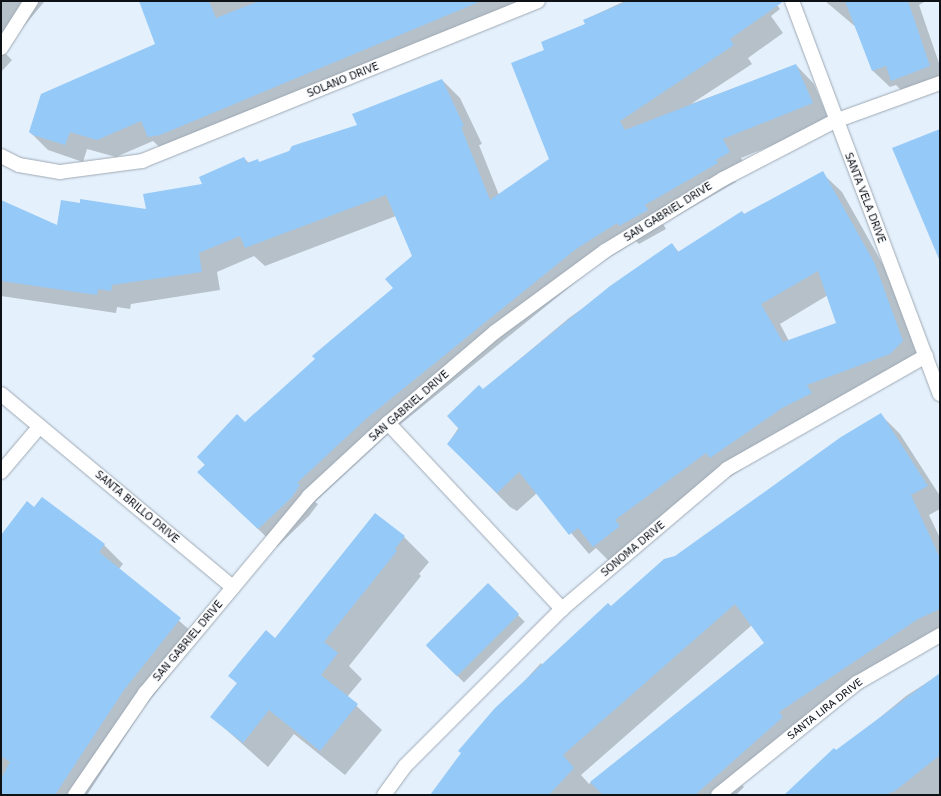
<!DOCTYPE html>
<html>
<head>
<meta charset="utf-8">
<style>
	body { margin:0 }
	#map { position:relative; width:941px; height:796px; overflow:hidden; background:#e4f0fc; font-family:"DejaVu Sans",sans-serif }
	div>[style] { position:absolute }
	.shadow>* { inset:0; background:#0003; transform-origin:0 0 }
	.building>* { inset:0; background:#95c9f8; transform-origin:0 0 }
	.roads { filter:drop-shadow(0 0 1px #9ea9b4) drop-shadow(0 0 1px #9ea9b4) }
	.lane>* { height:14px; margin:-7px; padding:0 7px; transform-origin:7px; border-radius:7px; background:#fff }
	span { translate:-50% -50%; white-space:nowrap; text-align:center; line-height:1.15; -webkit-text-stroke:3px #fafcfe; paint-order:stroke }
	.street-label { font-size:10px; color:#0e1216 }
	.frame { position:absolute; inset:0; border:2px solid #0e1216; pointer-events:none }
</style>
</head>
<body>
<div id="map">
	<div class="shadow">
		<i style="clip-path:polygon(1px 1px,45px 1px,3px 51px,12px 60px,1px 72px)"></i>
		<i style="clip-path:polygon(140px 1px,547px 1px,178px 152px,167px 154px,153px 141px,116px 157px,87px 149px,83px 162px,48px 150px,30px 132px,157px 44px)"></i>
		<i style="clip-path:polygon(625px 1px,774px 1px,780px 9px,771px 16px,783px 33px,748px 58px,752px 64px,691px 104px,796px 65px,814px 84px,830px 122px,741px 158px,748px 171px,734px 179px,736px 182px,663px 224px,666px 229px,639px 244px,636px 241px,594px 267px,386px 436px,315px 502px,318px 504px,309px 516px,277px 547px,198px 472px,245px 424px,394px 288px,413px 257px,396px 216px,265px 266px,254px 256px,217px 272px,220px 290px,131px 304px,130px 309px,117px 307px,116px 313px,1px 296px,1px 201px,58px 226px,147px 210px,203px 185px,244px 158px,249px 163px,257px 160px,260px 163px,359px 125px,442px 80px,460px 98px,482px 144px,479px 145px,499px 195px,550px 160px,545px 51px,586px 25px,584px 20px)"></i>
		<i style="clip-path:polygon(825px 1px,926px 1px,919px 5px,940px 66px,940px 85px,908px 97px,896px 85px,890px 87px,873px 71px,857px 28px)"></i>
		<i style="clip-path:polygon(evenodd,822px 173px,842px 192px,894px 284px,922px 360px,910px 373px,826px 404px,831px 413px,802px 427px,730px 477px,725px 472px,613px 565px,596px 548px,589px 554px,537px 493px,517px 511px,510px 507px,448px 444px,483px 390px,569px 318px,672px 245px,679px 252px,822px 173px,828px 295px,838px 324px,789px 341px,780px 324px,828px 295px)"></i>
		<i style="clip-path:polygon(evenodd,881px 415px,900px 434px,940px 496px,940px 509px,929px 515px,940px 538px,940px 636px,798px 732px,801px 736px,742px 785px,744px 787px,736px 795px,431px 795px,462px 753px,460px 751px,541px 663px,544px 667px,676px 557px,881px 415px,752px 625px,765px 643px,589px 784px,581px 775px,752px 625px)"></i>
		<i style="clip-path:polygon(34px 508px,104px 545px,123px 564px,119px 569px,199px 638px,143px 709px,87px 795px,1px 795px,1px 539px)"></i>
		<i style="clip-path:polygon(404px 537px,429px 562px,419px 574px,421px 576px,349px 666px,362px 679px,347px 697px,382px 730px,345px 775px,294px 734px,268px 767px,212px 717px,238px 684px,230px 676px)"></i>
		<i style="left:488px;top:585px;width:52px;height:86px;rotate:45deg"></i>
		<i style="clip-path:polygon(940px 674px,940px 795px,786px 795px,906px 696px)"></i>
	</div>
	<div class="building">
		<i style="clip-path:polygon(139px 1px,209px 1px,216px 18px,259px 1px,479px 2px,160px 135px,148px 137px,141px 121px,97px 140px,70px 132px,65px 145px,33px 135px,29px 132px,41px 94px,155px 44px)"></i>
		<i style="clip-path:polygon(628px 1px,784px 1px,730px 39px,734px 45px,620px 121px,625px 130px,796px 64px,813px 103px,723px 139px,730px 152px,716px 160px,718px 163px,645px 205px,648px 210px,619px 226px,617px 223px,576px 249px,367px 418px,297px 483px,300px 485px,291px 498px,258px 529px,197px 472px,205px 465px,197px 457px,237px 414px,245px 422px,315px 359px,312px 356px,393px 288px,385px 279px,412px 256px,386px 195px,245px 248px,240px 236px,199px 253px,202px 272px,112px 285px,111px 291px,98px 289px,97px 295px,1px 281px,1px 200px,57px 225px,61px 200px,80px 203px,80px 199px,146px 209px,143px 194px,202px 184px,199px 177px,244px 157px,247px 163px,258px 159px,259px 162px,289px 151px,292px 146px,357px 125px,352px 114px,442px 79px,464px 126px,461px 127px,490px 200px,549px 159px,511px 63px,544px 50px,541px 42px,585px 24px,583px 20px)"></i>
		<i style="clip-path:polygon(845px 1px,908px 1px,930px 66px,891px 81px,886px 66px,872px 71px)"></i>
		<i style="clip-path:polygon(940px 129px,940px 259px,939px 259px,892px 148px)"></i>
		<i style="clip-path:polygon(evenodd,823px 171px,875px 264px,903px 341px,890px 354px,807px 385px,812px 393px,782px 408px,710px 458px,706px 453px,615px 520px,620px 526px,593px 547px,578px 528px,569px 535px,519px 472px,497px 493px,447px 444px,459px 429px,447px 416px,479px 385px,483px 389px,610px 286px,672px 243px,678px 252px,742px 211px,744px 214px,823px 171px,818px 271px,836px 323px,783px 342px,761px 304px,818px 271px)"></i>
		<i style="clip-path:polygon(881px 413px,928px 486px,911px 495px,940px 558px,940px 609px,918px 619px,779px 712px,783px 717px,695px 795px,603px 795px,590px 782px,764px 643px,735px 604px,563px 755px,574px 768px,549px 795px,430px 795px,461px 753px,458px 751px,495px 708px,608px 603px,611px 606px,664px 559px,675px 556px,841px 437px)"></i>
		<i style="clip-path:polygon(42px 497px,105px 544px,99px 552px,181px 618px,124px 690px,55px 795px,1px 795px,1px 779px,10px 762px,1px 756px,1px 535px,27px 501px,34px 507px)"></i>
		<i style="clip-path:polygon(375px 513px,405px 536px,395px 549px,397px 551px,324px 642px,338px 653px,321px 675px,358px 704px,320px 751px,269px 710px,243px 743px,210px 717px,237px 683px,228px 676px,266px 630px,275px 638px)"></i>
		<i style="left:488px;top:583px;width:44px;height:88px;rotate:45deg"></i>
		<i style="clip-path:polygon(940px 673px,940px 755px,895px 791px,885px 795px,784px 795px,834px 748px,836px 750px)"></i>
	</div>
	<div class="roads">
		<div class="lane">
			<i style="left:792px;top:1px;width:420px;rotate:69.4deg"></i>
			<i style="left:1px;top:48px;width:56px;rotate:-57.4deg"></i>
			<i style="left:1px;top:156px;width:20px;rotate:27deg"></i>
			<i style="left:19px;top:165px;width:42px;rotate:9.7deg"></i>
			<i style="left:60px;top:172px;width:83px;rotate:-7.6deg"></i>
			<i style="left:142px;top:161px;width:427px;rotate:-22deg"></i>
			<i style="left:1px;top:394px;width:302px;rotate:39.8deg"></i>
			<i style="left:388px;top:423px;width:255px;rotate:46.9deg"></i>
			<i style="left:1px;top:472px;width:60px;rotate:-49.7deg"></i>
			<i style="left:75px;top:795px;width:124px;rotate:-55.5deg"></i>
			<i style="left:145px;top:693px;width:256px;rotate:-50.2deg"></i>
			<i style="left:309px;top:496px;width:108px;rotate:-42.7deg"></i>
			<i style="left:388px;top:423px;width:140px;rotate:-40.4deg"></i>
			<i style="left:495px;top:332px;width:137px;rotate:-36.4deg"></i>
			<i style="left:605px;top:251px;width:138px;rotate:-31.4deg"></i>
			<i style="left:723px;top:179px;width:126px;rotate:-27.4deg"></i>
			<i style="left:835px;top:121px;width:112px;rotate:-19.9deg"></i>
			<i style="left:384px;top:795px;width:36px;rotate:-54deg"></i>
			<i style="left:405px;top:766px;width:222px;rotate:-45deg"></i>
			<i style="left:562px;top:609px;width:216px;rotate:-40.3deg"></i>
			<i style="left:727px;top:469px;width:229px;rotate:-29.6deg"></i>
			<i style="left:718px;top:795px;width:179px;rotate:-38.9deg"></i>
			<i style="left:857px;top:683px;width:96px;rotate:-30deg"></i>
		</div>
	</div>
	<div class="street-label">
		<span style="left:343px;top:80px;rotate:-22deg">SOLANO DRIVE</span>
		<span style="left:865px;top:198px;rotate:69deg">SANTA VELA DRIVE</span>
		<span style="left:668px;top:212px;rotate:-32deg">SAN GABRIEL DRIVE</span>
		<span style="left:409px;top:406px;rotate:-41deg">SAN GABRIEL DRIVE</span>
		<span style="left:137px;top:507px;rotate:40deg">SANTA BRILLO DRIVE</span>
		<span style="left:633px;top:549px;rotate:-40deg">SONOMA DRIVE</span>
		<span style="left:188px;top:641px;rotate:-50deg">SAN GABRIEL DRIVE</span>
		<span style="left:825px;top:709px;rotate:-38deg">SANTA LIRA DRIVE</span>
	</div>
	<div class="frame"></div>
</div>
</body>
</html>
